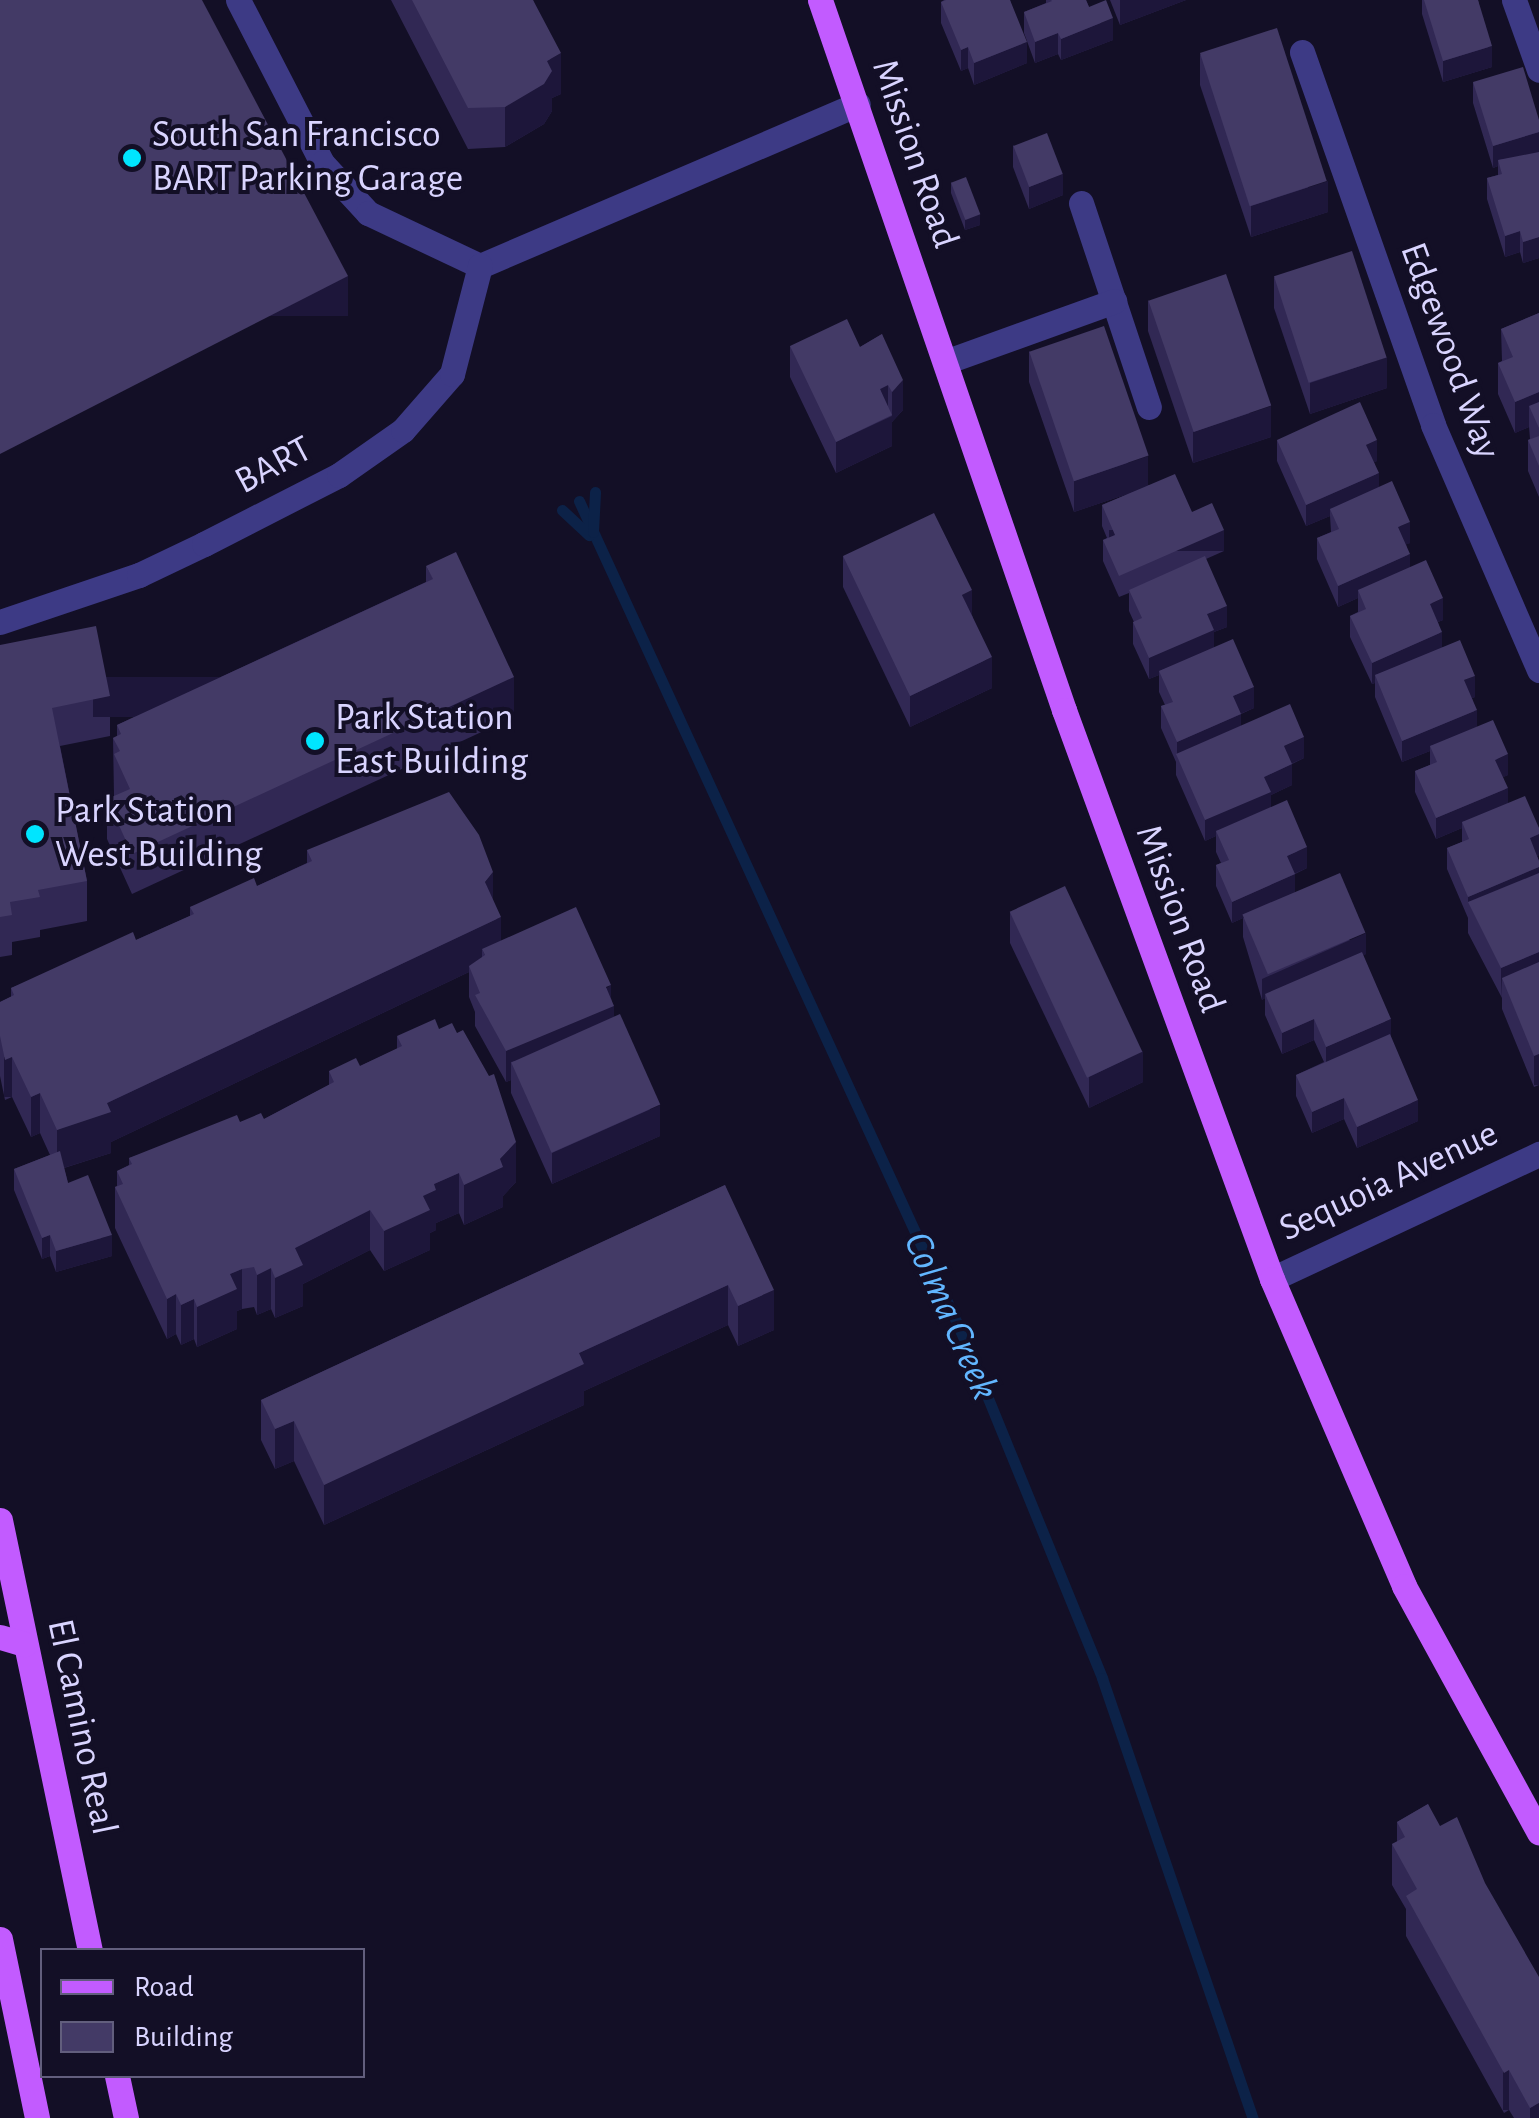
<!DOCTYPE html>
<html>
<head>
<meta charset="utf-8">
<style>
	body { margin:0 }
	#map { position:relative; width:1539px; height:2118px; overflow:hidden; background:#130f26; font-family:"Alegreya Sans",sans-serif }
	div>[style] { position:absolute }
	.stream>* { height:11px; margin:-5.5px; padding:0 5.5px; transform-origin:5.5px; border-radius:5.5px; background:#0c2248 }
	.minor>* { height:25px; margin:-12.5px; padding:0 12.5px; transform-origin:12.5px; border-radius:12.5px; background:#3d3a85 }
	.major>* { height:25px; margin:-12.5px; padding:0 12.5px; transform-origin:12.5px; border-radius:12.5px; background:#c25bff }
	.wall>* { inset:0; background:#312854 }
	.shaded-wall>* { inset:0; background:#1d163a; transform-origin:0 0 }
	.building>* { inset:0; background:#433a66; transform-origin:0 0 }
	.dots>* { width:28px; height:28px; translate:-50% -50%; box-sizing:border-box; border:5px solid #130f26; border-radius:50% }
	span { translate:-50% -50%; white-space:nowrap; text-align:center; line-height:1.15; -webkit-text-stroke:8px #130f26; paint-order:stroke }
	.poi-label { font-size:38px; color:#d9d4ff }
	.left { translate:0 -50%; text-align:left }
	.street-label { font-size:38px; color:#d9d4ff }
	.water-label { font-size:40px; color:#62b6ff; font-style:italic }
	.legend { position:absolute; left:40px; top:1948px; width:325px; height:130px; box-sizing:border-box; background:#130f26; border:2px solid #625e7d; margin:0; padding:12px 18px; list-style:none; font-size:30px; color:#d9d4ff }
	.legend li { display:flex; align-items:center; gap:20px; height:50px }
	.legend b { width:50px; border:2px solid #625e7d }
</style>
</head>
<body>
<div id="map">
	<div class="stream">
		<i style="left:579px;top:501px;width:915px;rotate:65.31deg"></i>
		<i style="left:961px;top:1332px;width:374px;rotate:67.8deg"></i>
		<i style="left:1102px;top:1678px;width:465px;rotate:71.1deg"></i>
		<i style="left:562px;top:510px;width:37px;rotate:43deg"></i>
		<i style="left:593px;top:532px;width:40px;rotate:-87.1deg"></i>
	</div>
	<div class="minor">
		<i style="left:238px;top:0;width:183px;rotate:62.7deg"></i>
		<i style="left:322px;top:163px;width:68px;rotate:47.4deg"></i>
		<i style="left:368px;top:213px;width:124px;rotate:25.3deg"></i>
		<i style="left:480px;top:266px;width:411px;rotate:-23.2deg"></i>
		<i style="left:1514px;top:0;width:74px;rotate:70.3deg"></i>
		<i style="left:1302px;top:52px;width:395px;rotate:70.6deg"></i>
		<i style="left:1433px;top:425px;width:267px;rotate:66.6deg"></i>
		<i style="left:1081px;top:203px;width:215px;rotate:71.6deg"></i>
		<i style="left:945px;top:362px;width:180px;rotate:-19.8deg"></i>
		<i style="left:0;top:622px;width:147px;rotate:-18.7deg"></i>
		<i style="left:139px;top:575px;width:72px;rotate:-25.5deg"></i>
		<i style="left:204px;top:544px;width:152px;rotate:-27.1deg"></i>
		<i style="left:339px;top:475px;width:78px;rotate:-35.1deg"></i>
		<i style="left:403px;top:430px;width:74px;rotate:-48.8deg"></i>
		<i style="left:452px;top:374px;width:112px;rotate:-75.5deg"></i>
		<i style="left:1272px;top:1279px;width:295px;rotate:-25.1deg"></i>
	</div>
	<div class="major">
		<i style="left:820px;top:0;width:751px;rotate:71.03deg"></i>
		<i style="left:1064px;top:710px;width:606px;rotate:69.92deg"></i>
		<i style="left:1272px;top:1279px;width:334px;rotate:66.7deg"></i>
		<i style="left:1404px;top:1586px;width:281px;rotate:61.3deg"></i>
		<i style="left:0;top:1520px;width:439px;rotate:78.2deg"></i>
		<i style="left:0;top:1637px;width:26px;rotate:16deg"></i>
		<i style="left:0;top:1939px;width:183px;rotate:78.3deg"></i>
		<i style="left:117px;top:2076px;width:43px;rotate:77.9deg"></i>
	</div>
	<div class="wall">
		<i style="clip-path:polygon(391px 0,533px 0,561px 94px,552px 98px,552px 111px,544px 124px,505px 147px,468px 149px)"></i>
		<i style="clip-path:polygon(944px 0,1010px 0,1027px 63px,974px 85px,968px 68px,961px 71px,941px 23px,941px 2px)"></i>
		<i style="clip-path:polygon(1046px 0,1086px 0,1089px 7px,1113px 40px,1061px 60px,1058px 54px,1035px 63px,1024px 33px,1024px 12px,1046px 3px)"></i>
		<i style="clip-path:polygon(1110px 0,1186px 0,1120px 25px)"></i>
		<i style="clip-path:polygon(1422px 0,1478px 0,1492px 67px,1443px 82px,1422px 14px)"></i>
		<i style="clip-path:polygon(1200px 54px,1328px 212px,1251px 237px,1200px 85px)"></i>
		<i style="clip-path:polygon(1473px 82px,1539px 120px,1539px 258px,1523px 263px,1520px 252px,1505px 257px,1487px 199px,1487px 178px,1498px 175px,1498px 166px,1493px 168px,1473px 103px)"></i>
		<i style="clip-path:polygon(1013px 145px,1063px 195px,1029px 209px,1013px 167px)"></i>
		<i style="clip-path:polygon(951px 182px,980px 225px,965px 230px,951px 193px)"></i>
		<i style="clip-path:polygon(1274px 277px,1387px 388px,1310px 414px,1274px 308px)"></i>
		<i style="clip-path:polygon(1148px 300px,1271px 437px,1193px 463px,1148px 331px)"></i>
		<i style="clip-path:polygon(1539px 313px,1539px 497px,1528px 471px,1528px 440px,1530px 439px,1529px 427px,1515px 433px,1498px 394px,1498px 363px,1502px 361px,1501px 329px)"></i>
		<i style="clip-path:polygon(882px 334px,903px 410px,892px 422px,892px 446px,836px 473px,790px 377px,790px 346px,860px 347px)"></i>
		<i style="clip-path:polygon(1029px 351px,1148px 485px,1192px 512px,1224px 551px,1206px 559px,1227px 627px,1214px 632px,1214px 647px,1254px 708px,1241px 714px,1241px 726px,1304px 758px,1292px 764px,1292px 785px,1271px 795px,1271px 807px,1307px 868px,1295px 874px,1295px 893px,1366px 954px,1363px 955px,1418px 1121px,1357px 1148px,1344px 1119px,1312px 1133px,1296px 1096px,1296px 1075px,1324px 1062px,1314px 1040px,1282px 1054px,1265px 1015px,1265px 998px,1262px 1000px,1243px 937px,1243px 918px,1232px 923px,1216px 886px,1216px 865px,1221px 863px,1216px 852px,1216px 836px,1205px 841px,1176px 775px,1176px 762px,1161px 728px,1161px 706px,1165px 705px,1159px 692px,1159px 675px,1149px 679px,1133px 644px,1133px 622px,1134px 622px,1129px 611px,1129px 593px,1119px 597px,1103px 561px,1103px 540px,1107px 538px,1102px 526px,1102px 505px,1133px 492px,1074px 512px,1029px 382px)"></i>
		<i style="clip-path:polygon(1277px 440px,1377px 461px,1374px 462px,1379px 487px,1410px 543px,1406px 544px,1410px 567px,1443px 620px,1438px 622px,1442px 647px,1475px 697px,1472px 698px,1477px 727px,1508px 775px,1503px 777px,1508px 803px,1539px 828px,1539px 855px,1537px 856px,1539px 861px,1539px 1085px,1534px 1087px,1502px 1009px,1502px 998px,1468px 933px,1468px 918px,1447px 869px,1447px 848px,1462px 842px,1462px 828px,1436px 839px,1415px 792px,1415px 771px,1430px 765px,1430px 751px,1402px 762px,1375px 697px,1375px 683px,1372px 684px,1350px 637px,1350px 616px,1358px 612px,1358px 598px,1338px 607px,1317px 559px,1317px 538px,1331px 532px,1330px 516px,1306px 526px,1277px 461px)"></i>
		<i style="clip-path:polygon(843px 556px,972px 615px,992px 688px,910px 727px,843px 587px)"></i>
		<i style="clip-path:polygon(426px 566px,514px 717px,132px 894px,107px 839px,107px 799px,114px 796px,113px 738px,117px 736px,117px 725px,426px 582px)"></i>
		<i style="clip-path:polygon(0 645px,110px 696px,110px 736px,60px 746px,87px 881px,87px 921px,40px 930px,40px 937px,12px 942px,12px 955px,0 957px)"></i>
		<i style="clip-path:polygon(307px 850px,493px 900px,501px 941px,611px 998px,614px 1016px,660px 1136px,552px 1184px,511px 1093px,511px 1080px,506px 1082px,475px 1026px,475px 1012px,469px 997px,469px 972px,111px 1142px,111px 1153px,64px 1168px,68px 1183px,112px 1256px,56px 1272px,50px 1256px,42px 1259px,14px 1190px,14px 1169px,50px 1155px,40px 1133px,31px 1137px,12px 1097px,5px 1100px,0 1076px,0 1002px,11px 997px,11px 988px,136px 940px,190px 916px,190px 907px,257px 886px,307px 863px)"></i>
		<i style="clip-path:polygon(1010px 912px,1143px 1082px,1089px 1108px,1010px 943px)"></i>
		<i style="clip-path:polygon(397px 1036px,516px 1182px,503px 1196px,503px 1207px,464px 1225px,459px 1213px,436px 1223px,436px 1230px,430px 1233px,430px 1250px,384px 1271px,370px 1250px,303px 1284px,303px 1306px,275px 1318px,271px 1309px,257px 1315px,254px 1307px,242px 1309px,237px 1311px,237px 1329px,197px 1347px,194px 1339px,181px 1345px,176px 1334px,167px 1339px,115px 1228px,115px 1187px,117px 1186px,117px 1171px,129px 1165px,129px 1158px,240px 1122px,264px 1119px,329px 1085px,329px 1071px,360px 1066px,397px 1049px)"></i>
		<i style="clip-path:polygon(725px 1185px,774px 1330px,738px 1346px,728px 1325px,584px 1391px,584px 1405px,324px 1525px,294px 1461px,275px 1469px,261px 1440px,261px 1400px)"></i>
		<i style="clip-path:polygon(1428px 1804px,1539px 2118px,1514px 2118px,1509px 2110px,1504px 2113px,1406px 1936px,1406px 1909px,1392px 1885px,1392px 1844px,1397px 1842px,1397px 1822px)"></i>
	</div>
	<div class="shaded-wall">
		<i style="clip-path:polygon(1120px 0,1186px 0,1120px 25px)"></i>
		<i style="clip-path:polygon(1113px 18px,1113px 40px,1061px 60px,1061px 39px)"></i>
		<i style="clip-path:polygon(1058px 33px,1058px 54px,1035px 63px,1035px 42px)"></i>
		<i style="clip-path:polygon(1027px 42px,1027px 63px,974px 85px,974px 63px)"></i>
		<i style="clip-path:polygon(1492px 46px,1492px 67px,1443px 82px,1443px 61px)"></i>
		<i style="clip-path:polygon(968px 47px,968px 68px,961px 71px,961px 50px)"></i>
		<i style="clip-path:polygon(561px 53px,561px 94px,552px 98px,552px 111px,544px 124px,505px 147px,505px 107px,547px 61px)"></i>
		<i style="clip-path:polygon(1539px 132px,1539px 154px,1498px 160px,1498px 166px,1493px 168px,1493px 146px)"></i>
		<i style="clip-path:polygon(1063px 174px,1063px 195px,1029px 209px,1029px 187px)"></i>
		<i style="clip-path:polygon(1328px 181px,1328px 212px,1251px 237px,1251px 206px)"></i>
		<i style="clip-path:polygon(980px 214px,980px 225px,965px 230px,965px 219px)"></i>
		<i style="clip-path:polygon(1520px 231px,1520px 252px,1505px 257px,1505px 236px)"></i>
		<i style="clip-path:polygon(1539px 237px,1539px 258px,1523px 263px,1523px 242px)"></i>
		<i style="left:348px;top:276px;width:40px;height:391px;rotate:90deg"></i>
		<i style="clip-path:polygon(1387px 357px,1387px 388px,1310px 414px,1310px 383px)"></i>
		<i style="clip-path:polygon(903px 380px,903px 410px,892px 422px,892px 446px,836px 473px,836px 442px,892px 416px,892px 392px)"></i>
		<i style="clip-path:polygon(888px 385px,888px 416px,880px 389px)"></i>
		<i style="clip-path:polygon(1539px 392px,1539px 423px,1529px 406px,1529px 427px,1515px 433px,1515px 402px)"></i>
		<i style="clip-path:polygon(1271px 406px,1271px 437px,1193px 463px,1193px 432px)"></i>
		<i style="clip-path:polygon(1377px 440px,1377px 461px,1366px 466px,1366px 445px)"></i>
		<i style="clip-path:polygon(1148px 456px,1148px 487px,1074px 512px,1074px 481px)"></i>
		<i style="clip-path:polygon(1379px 473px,1379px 494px,1330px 509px,1330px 516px,1306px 526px,1306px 505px)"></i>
		<i style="clip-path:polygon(1410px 522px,1410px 543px,1398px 548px,1398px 527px)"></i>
		<i style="left:1224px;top:530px;width:21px;height:115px;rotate:90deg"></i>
		<i style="clip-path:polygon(1410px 554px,1410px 575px,1358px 590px,1358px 598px,1338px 607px,1338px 586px)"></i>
		<i style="clip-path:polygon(972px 590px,972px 621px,962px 595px)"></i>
		<i style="clip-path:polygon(1443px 598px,1443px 620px,1430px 625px,1430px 604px)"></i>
		<i style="clip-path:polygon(1227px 606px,1227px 627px,1214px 632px,1214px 651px,1159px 671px,1159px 675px,1149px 679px,1149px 658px,1207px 614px)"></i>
		<i style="clip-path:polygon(1442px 632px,1442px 653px,1375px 675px,1375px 683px,1372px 684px,1372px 663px)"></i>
		<i style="clip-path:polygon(992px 657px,992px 688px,910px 727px,910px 696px)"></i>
		<i style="clip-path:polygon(1475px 676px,1475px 697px,1464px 701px,1464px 680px)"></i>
		<i style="left:514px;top:677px;width:40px;height:421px;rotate:90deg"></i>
		<i style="clip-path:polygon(1254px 687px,1254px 708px,1233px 717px,1233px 696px)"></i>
		<i style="clip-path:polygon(1477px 710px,1477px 731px,1430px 746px,1430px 751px,1402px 762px,1402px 741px)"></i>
		<i style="clip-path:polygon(1241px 714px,1241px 735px,1177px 755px,1177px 742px)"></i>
		<i style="clip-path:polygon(1304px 737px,1304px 758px,1284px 767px,1284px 746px)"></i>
		<i style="clip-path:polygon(1508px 754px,1508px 775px,1495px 781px,1495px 760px)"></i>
		<i style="clip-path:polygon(1292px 764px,1292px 785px,1271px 795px,1271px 813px,1216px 831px,1216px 836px,1205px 841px,1205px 820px,1264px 777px)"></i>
		<i style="clip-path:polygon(1508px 788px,1508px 809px,1462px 822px,1462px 828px,1436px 839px,1436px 818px)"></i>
		<i style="clip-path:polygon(1539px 834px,1539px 855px,1530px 859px,1530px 838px)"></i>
		<i style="clip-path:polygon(1307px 847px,1307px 868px,1287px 877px,1287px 856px)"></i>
		<i style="clip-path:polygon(1539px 867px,1539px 888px,1468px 902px,1468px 918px,1468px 897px)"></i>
		<i style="clip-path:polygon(493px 872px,493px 912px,485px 882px)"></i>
		<i style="clip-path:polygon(1295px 874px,1295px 895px,1232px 923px,1232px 902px)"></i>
		<i style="clip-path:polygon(501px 917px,501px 957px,485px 955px,482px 949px,482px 966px,469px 966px,469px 972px,111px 1142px,111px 1153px,57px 1170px,57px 1130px,107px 1103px)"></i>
		<i style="clip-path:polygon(1366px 933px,1366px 954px,1267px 998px,1265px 994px,1265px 998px,1262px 1000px,1262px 979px)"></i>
		<i style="clip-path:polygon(1539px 952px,1539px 983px,1502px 978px,1501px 999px,1501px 968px)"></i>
		<i style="clip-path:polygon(611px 985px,611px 1007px,614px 1006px,614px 1037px,511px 1062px,511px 1080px,506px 1082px,506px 1051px)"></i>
		<i style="clip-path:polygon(1314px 1019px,1314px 1040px,1282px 1054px,1282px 1033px)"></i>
		<i style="clip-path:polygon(1391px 1019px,1391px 1040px,1326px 1068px,1326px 1047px)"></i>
		<i style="clip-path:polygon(1143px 1051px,1143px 1082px,1089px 1108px,1089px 1077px)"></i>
		<i style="left:1539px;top:1054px;width:31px;height:5px;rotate:90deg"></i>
		<i style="left:12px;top:1057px;width:40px;height:8px;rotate:90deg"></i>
		<i style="clip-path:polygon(40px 1093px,40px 1133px,31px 1137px,31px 1097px)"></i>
		<i style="clip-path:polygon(1344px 1098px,1344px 1119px,1312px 1133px,1312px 1112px)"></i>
		<i style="clip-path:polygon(1418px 1100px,1418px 1121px,1357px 1148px,1357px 1127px)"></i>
		<i style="clip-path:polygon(660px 1105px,660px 1136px,552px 1184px,552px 1153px)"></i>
		<i style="clip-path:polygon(516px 1142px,516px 1182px,503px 1196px,503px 1207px,464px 1225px,464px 1185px,500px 1159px)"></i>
		<i style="clip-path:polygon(459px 1173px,459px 1213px,436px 1223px,436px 1230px,430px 1233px,430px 1250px,384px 1271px,384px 1231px,434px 1184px)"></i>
		<i style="clip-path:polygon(370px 1210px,370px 1250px,303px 1284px,303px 1306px,275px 1318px,275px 1278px,295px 1248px)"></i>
		<i style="clip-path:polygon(50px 1235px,50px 1256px,42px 1259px,42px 1238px)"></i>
		<i style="clip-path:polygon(112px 1235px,112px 1256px,56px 1272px,56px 1251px)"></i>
		<i style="clip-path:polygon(271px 1268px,271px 1309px,257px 1315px,257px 1275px)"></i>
		<i style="clip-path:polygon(242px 1269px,242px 1309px,237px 1311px,237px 1329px,197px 1347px,197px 1307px,230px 1274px)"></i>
		<i style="clip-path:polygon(728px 1285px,728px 1325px,584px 1391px,584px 1405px,324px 1525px,324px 1485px,579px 1353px)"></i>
		<i style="clip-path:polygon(774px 1290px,774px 1330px,738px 1346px,738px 1306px)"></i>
		<i style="clip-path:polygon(176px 1294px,176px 1334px,167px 1339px,167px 1299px)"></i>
		<i style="clip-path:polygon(194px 1299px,194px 1339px,181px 1345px,181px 1305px)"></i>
		<i style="clip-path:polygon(294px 1421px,294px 1461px,275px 1469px,275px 1429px)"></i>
		<i style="left:1509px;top:2070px;width:40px;height:6px;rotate:90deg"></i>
		<i style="clip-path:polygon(1539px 2103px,1539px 2118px,1530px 2118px,1530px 2108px)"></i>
	</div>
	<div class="building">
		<i style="clip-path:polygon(0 0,202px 0,348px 276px,0 454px)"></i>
		<i style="clip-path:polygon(412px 0,533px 0,561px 53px,547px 61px,552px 71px,544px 84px,505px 107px,468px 108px)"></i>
		<i style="clip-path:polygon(946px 0,1010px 0,1027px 42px,974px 63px,968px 47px,961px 50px,941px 2px)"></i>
		<i style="clip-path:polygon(1051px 0,1086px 0,1089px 7px,1106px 0,1113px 18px,1061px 39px,1058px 33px,1035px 42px,1024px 12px,1052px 1px)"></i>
		<i style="clip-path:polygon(1424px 0,1478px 0,1492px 46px,1443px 61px)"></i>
		<i style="left:1277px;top:28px;width:161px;height:81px;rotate:72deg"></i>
		<i style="clip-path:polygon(1523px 67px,1539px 120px,1539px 132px,1493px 146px,1473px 82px)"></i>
		<i style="left:1047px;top:133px;width:44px;height:36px;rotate:69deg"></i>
		<i style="clip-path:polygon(1539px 152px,1539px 237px,1523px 242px,1520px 231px,1505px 236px,1487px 178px,1502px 174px,1498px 160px)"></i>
		<i style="left:966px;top:177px;width:40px;height:16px;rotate:69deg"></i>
		<i style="left:1352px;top:251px;width:112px;height:82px;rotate:72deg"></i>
		<i style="left:1226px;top:274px;width:139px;height:82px;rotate:71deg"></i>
		<i style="clip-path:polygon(1539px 313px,1539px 392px,1515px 402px,1498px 363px,1513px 357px,1501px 329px)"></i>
		<i style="clip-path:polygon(847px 319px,860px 347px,882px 334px,903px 380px,892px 392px,888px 385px,880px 389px,892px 415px,836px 442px,790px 346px)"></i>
		<i style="left:1104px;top:326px;width:137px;height:79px;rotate:71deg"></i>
		<i style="clip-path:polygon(1360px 402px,1377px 440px,1366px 445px,1379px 473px,1306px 505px,1277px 440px)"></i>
		<i style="clip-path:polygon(1539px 402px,1539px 428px,1529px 406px)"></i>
		<i style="clip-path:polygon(1539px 436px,1539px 466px,1528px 440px)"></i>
		<i style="clip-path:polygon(1175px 474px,1192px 512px,1212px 503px,1224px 530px,1119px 576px,1103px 540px,1115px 535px,1102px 505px)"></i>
		<i style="clip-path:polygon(1392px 481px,1410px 522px,1398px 527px,1410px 554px,1338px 586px,1317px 538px,1339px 529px,1330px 509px)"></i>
		<i style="clip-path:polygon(934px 513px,972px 590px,962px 595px,992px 657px,910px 696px,843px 556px)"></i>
		<i style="clip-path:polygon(456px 552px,514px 677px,132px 854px,107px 799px,130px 789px,114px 754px,120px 751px,113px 738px,121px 734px,117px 725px,433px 579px,426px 566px)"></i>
		<i style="clip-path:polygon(1205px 556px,1227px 606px,1207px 614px,1214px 630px,1149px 658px,1133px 622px,1142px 618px,1129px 590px)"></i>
		<i style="clip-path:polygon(1426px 560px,1443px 598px,1430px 604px,1442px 632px,1372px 663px,1350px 616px,1366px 609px,1358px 590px)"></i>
		<i style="clip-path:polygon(96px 626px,110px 696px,52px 708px,87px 881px,38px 890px,40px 897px,10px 902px,12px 915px,0 917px,0 645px)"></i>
		<i style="clip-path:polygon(1233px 639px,1254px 687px,1233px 696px,1241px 714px,1177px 742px,1161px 706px,1173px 702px,1159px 671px)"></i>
		<i style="clip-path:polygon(1460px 640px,1475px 676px,1464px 680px,1477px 710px,1402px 741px,1375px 675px)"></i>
		<i style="clip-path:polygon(1290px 704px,1304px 737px,1284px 746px,1292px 764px,1264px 777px,1271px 792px,1205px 820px,1176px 754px)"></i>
		<i style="clip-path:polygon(1493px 720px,1508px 754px,1495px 760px,1508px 788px,1436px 818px,1415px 771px,1437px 762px,1430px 746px)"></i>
		<i style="clip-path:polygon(449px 792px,479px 835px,493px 872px,485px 882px,501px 917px,107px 1103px,111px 1112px,57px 1130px,40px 1093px,31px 1097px,12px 1057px,5px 1060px,0 1036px,0 1002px,14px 995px,11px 988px,133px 932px,136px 940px,194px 914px,190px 907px,254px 878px,257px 886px,312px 861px,307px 850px)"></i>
		<i style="clip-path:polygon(1525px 796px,1539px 828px,1539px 834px,1530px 838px,1539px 861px,1539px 867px,1468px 897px,1447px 848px,1469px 839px,1462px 822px)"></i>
		<i style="clip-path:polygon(1287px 800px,1307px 847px,1287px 856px,1295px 874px,1232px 902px,1216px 865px,1229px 860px,1216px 831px)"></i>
		<i style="left:1340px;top:873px;width:65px;height:106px;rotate:67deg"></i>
		<i style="clip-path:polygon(1539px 873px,1539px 952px,1501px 968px,1468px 902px)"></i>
		<i style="left:1065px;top:886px;width:183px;height:61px;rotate:65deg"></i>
		<i style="clip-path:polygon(576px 907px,611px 985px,606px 987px,614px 1006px,506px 1051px,475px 995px,480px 993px,469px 966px,485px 955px,482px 949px)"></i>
		<i style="clip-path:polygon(1362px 952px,1391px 1019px,1326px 1047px,1314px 1019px,1282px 1033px,1265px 994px)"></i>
		<i style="clip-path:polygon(1539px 962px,1539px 1054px,1534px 1056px,1502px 978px)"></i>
		<i style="left:620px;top:1014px;width:99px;height:119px;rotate:66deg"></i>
		<i style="clip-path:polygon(435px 1019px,439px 1029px,452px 1023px,457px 1033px,463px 1030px,489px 1076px,494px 1074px,516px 1142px,500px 1159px,503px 1167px,464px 1185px,459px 1173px,434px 1184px,436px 1190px,423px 1196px,430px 1210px,384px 1231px,370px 1210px,295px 1248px,303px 1265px,275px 1278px,271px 1268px,257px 1275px,254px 1267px,242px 1269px,230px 1274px,237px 1289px,197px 1307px,194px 1299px,181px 1305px,176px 1294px,167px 1299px,115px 1187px,123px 1184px,117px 1171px,132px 1164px,129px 1158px,237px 1115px,240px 1122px,261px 1113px,264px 1119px,334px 1082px,329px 1071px,356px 1058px,360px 1066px,402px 1046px,397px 1036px)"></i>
		<i style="clip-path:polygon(1390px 1034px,1418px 1100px,1357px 1127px,1344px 1098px,1312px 1112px,1296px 1075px)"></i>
		<i style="clip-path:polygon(60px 1151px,68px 1183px,88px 1175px,112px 1235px,56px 1251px,50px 1235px,42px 1238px,14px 1169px)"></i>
		<i style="clip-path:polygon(725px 1185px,774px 1290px,738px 1306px,728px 1285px,579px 1353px,584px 1364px,324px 1485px,294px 1421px,275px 1429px,261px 1400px)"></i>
		<i style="clip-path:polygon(1428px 1804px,1440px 1826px,1457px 1817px,1485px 1883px,1539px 1977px,1539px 2103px,1530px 2108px,1509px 2070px,1504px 2073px,1406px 1896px,1417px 1889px,1392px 1844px,1405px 1837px,1397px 1822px)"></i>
	</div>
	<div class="dots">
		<i style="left:132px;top:158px;background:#00e5ff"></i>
		<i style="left:315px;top:741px;background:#00e5ff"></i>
		<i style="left:35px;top:834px;background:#00e5ff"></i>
	</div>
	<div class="poi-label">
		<span class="left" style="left:152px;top:158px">South San Francisco<br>BART Parking Garage</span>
		<span class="left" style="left:335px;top:741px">Park Station<br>East Building</span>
		<span class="left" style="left:55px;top:834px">Park Station<br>West Building</span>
	</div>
	<div class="street-label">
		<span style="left:914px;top:154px;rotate:71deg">Mission Road</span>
		<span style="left:1449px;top:351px;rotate:70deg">Edgewood Way</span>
		<span style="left:274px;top:466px;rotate:-28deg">BART</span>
		<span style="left:1179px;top:919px;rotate:70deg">Mission Road</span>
		<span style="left:1389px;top:1182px;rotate:-25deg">Sequoia Avenue</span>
		<span style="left:81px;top:1727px;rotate:78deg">El Camino Real</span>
	</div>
	<div class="water-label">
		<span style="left:951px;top:1316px;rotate:66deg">Colma Creek</span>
	</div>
	<ul class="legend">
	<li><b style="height:12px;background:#c25bff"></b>Road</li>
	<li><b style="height:28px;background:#433a66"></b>Building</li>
	</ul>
</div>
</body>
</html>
